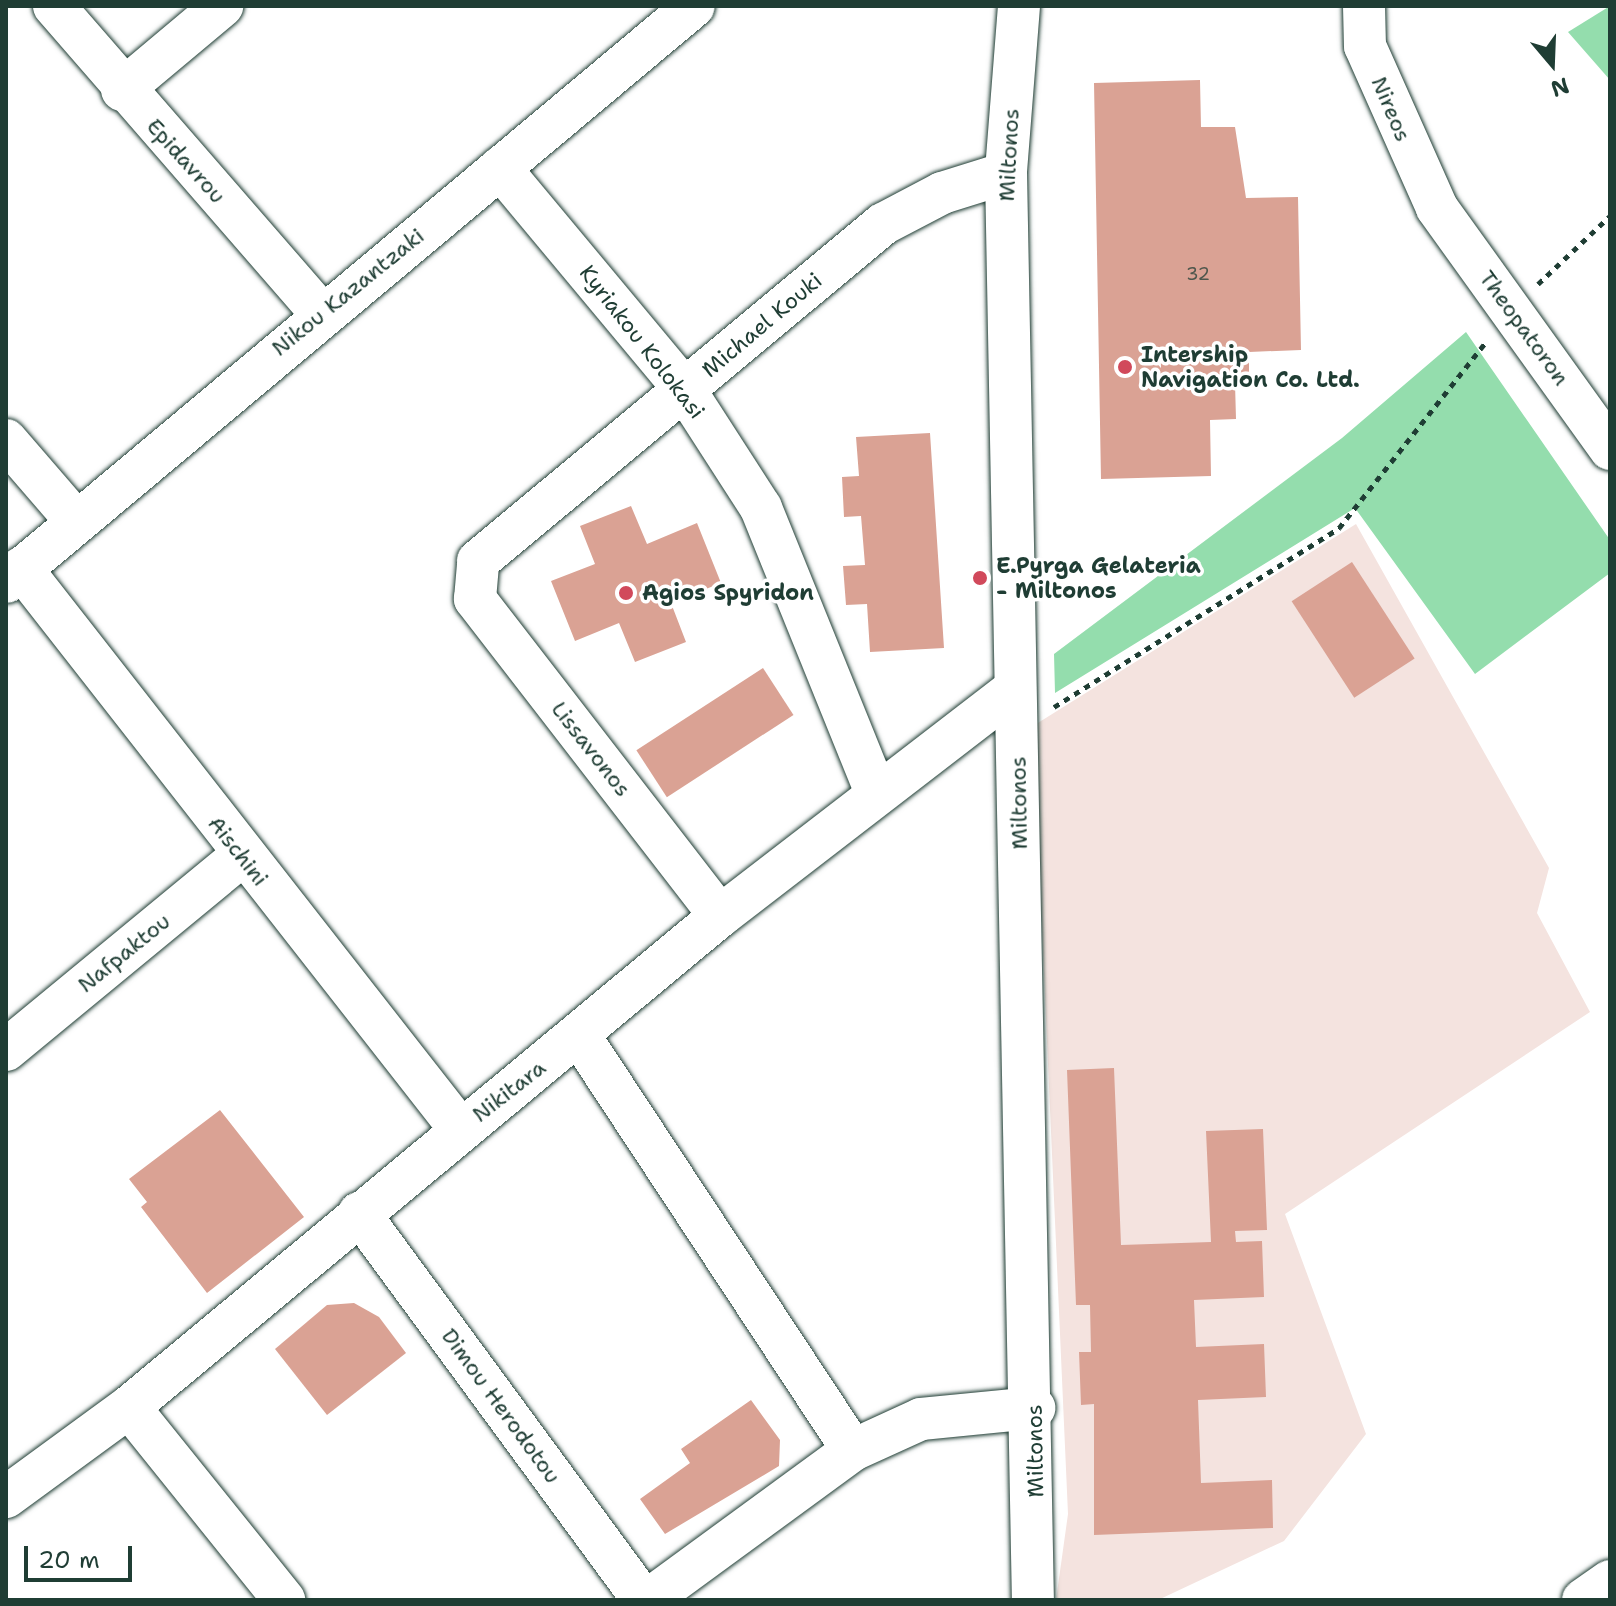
<!DOCTYPE html>
<html>
<head>
<meta charset="utf-8">
<style>
	body { margin:0 }
	#map { position:relative; width:1616px; height:1606px; overflow:hidden; background:#fff; font-family:"Shantell Sans",sans-serif }
	div>[style] { position:absolute }
	.built>* { inset:0; background:#f4e3df }
	.green>* { inset:0; background:#94ddad }
	.building>* { inset:0; background:#daa294; transform-origin:0 0 }
	.path>* { height:5px; margin-top:-2.5px; transform-origin:0; background:repeating-linear-gradient(90deg,#1f3d34 0 6px,transparent 0 12px) }
	.roads { filter:drop-shadow(0 0 2px #1f3d34) drop-shadow(0 0 2px #1f3d34) }
	.minor>* { height:42px; margin:-21px; padding:0 21px; transform-origin:21px; border-radius:21px; background:#fff }
	.dots>* { width:22px; height:22px; translate:-50% -50%; box-sizing:border-box; border:4px solid #fff; border-radius:50% }
	span { translate:-50% -50%; white-space:nowrap; text-align:center; line-height:1.15; -webkit-text-stroke:7px #fff; paint-order:stroke }
	.number-label { font-size:18px; color:#4e564c }
	.number-label span { -webkit-text-stroke-width:0 }
	.street-label { font-size:22px; color:#1f3d34 }
	.poi-label { font-size:22px; color:#1f3d34; font-weight:700 }
	.left { translate:0 -50%; text-align:left }
	.frame { position:absolute; inset:0; border:8px solid #1f3d34; pointer-events:none }
	.north { position:absolute; left:1512px; top:24px; width:80px; height:80px; -webkit-text-stroke:6px #fff; paint-order:stroke; rotate:161deg; font-size:22px; font-weight:700; line-height:32px; text-align:center; color:#1f3d34 }
	.north::after { content:''; display:block; margin:auto; width:28px; height:36px; background:#1f3d34; clip-path:polygon(50% 0,100% 100%,50% 72%,0 100%) }
	.scale { position:absolute; left:24px; top:1546px; width:108px; height:36px; box-sizing:border-box; border:4px solid #1f3d34; border-top:0; padding-left:10px; font-size:24px; line-height:28px; white-space:nowrap; color:#1f3d34; -webkit-text-stroke:6px #fff; paint-order:stroke }
</style>
</head>
<body>
<div id="map">
	<div class="built">
		<i style="clip-path:polygon(1356px 524px,1549px 868px,1537px 913px,1590px 1012px,1285px 1214px,1366px 1434px,1284px 1541px,1158px 1600px,1056px 1600px,1068px 1514px,1033px 726px)"></i>
	</div>
	<div class="green">
		<i style="clip-path:polygon(1610px 6px,1610px 80px,1568px 32px)"></i>
		<i style="clip-path:polygon(1466px 332px,1610px 540px,1610px 573px,1475px 674px,1355px 508px,1055px 693px,1054px 654px,1342px 438px)"></i>
	</div>
	<div class="building">
		<i style="clip-path:polygon(1200px 80px,1201px 127px,1235px 127px,1246px 198px,1298px 197px,1301px 350px,1249px 352px,1249px 383px,1235px 383px,1236px 419px,1210px 420px,1211px 476px,1101px 479px,1094px 83px)"></i>
		<i style="clip-path:polygon(930px 433px,944px 648px,870px 652px,867px 604px,846px 605px,843px 566px,865px 565px,861px 516px,844px 517px,842px 477px,859px 476px,856px 437px)"></i>
		<i style="clip-path:polygon(631px 506px,647px 544px,697px 523px,721px 583px,671px 603px,686px 642px,635px 662px,619px 623px,575px 641px,551px 581px,595px 564px,580px 526px)"></i>
		<i style="left:1352px;top:562px;width:115px;height:72px;rotate:57deg"></i>
		<i style="left:763px;top:668px;width:56px;height:151px;rotate:57deg"></i>
		<i style="clip-path:polygon(1114px 1068px,1121px 1245px,1211px 1242px,1206px 1131px,1263px 1129px,1267px 1230px,1235px 1231px,1236px 1242px,1262px 1241px,1264px 1297px,1194px 1300px,1196px 1347px,1264px 1344px,1266px 1397px,1198px 1400px,1201px 1483px,1272px 1480px,1273px 1528px,1094px 1535px,1094px 1404px,1081px 1405px,1079px 1352px,1091px 1352px,1090px 1305px,1076px 1305px,1067px 1070px)"></i>
		<i style="clip-path:polygon(220px 1110px,304px 1217px,207px 1293px,141px 1207px,147px 1202px,129px 1179px)"></i>
		<i style="clip-path:polygon(354px 1303px,379px 1317px,406px 1353px,327px 1415px,275px 1349px,327px 1305px)"></i>
		<i style="clip-path:polygon(751px 1400px,780px 1440px,779px 1466px,665px 1534px,640px 1499px,690px 1463px,681px 1449px)"></i>
	</div>
	<div class="path">
		<i style="left:1538px;top:284px;width:99px;rotate:-43.4deg"></i>
		<i style="left:1054px;top:707px;width:337px;rotate:-32.1deg"></i>
		<i style="left:1339px;top:528px;width:237px;rotate:-51.7deg"></i>
	</div>
	<div class="roads">
		<div class="minor">
			<i style="left:54px;top:6px;width:407px;rotate:49deg"></i>
			<i style="left:1019px;top:6px;width:168px;rotate:94.5deg"></i>
			<i style="left:1006px;top:173px;width:1427px;rotate:88.92deg"></i>
			<i style="left:1364px;top:6px;width:40px;rotate:88.6deg"></i>
			<i style="left:1365px;top:46px;width:177px;rotate:66deg"></i>
			<i style="left:1437px;top:208px;width:297px;rotate:54.3deg"></i>
			<i style="left:122px;top:90px;width:131px;rotate:-40deg"></i>
			<i style="left:500px;top:168px;width:289px;rotate:50.2deg"></i>
			<i style="left:685px;top:390px;width:140px;rotate:57.2deg"></i>
			<i style="left:761px;top:508px;width:307px;rotate:68deg"></i>
			<i style="left:6px;top:440px;width:107px;rotate:49.2deg"></i>
			<i style="left:21px;top:568px;width:712px;rotate:51.96deg"></i>
			<i style="left:6px;top:582px;width:897px;rotate:-39.94deg"></i>
			<i style="left:720px;top:916px;width:401px;rotate:-127.7deg"></i>
			<i style="left:475px;top:599px;width:38px;rotate:-85deg"></i>
			<i style="left:478px;top:561px;width:527px;rotate:-39.76deg"></i>
			<i style="left:883px;top:224px;width:67px;rotate:-27.7deg"></i>
			<i style="left:942px;top:193px;width:67px;rotate:-17.4deg"></i>
			<i style="left:579px;top:1035px;width:497px;rotate:56.6deg"></i>
			<i style="left:6px;top:1050px;width:305px;rotate:-39.5deg"></i>
			<i style="left:359px;top:1213px;width:480px;rotate:53.7deg"></i>
			<i style="left:129px;top:1407px;width:248px;rotate:51.2deg"></i>
			<i style="left:6px;top:1497px;width:152px;rotate:-36.2deg"></i>
			<i style="left:129px;top:1407px;width:768px;rotate:-39.72deg"></i>
			<i style="left:720px;top:916px;width:372px;rotate:-37.6deg"></i>
			<i style="left:648px;top:1600px;width:254px;rotate:-36.2deg"></i>
			<i style="left:853px;top:1450px;width:75px;rotate:-24.5deg"></i>
			<i style="left:921px;top:1419px;width:114px;rotate:-5.6deg"></i>
			<i style="left:1583px;top:1600px;width:33px;rotate:-35deg"></i>
		</div>
	</div>
	<div class="dots">
		<i style="left:1125px;top:367px;background:#d1495b"></i>
		<i style="left:980px;top:578px;background:#d1495b"></i>
		<i style="left:626px;top:593px;background:#d1495b"></i>
	</div>
	<div class="number-label">
		<span style="left:1198px;top:274px">32</span>
	</div>
	<div class="street-label">
		<span style="left:1391px;top:109px;rotate:67deg">Nireos</span>
		<span style="left:1009px;top:155px;rotate:-87deg">Miltonos</span>
		<span style="left:186px;top:161px;rotate:48deg">Epidavrou</span>
		<span style="left:348px;top:292px;rotate:-39deg">Nikou Kazantzaki</span>
		<span style="left:762px;top:325px;rotate:-40deg">Michael Kouki</span>
		<span style="left:1524px;top:328px;rotate:54deg">Theopatoron</span>
		<span style="left:642px;top:342px;rotate:52deg">Kyriakou Kolokasi</span>
		<span style="left:591px;top:749px;rotate:52deg">Lissavonos</span>
		<span style="left:1019px;top:803px;rotate:-91deg">Miltonos</span>
		<span style="left:238px;top:851px;rotate:52deg">Aischini</span>
		<span style="left:124px;top:953px;rotate:-39deg">Nafpaktou</span>
		<span style="left:509px;top:1091px;rotate:-38deg">Nikitara</span>
		<span style="left:501px;top:1406px;rotate:54deg">Dimou Herodotou</span>
		<span style="left:1035px;top:1451px;rotate:-91deg">Miltonos</span>
	</div>
	<div class="poi-label">
		<span class="left" style="left:1141px;top:367px">Intership<br>Navigation Co. Ltd.</span>
		<span class="left" style="left:996px;top:578px">E.Pyrga Gelateria<br>- Miltonos</span>
		<span class="left" style="left:642px;top:593px">Agios Spyridon</span>
	</div>
	<div class="frame"></div>
	<div class="north">N</div>
	<div class="scale">20 m</div>
</div>
</body>
</html>
